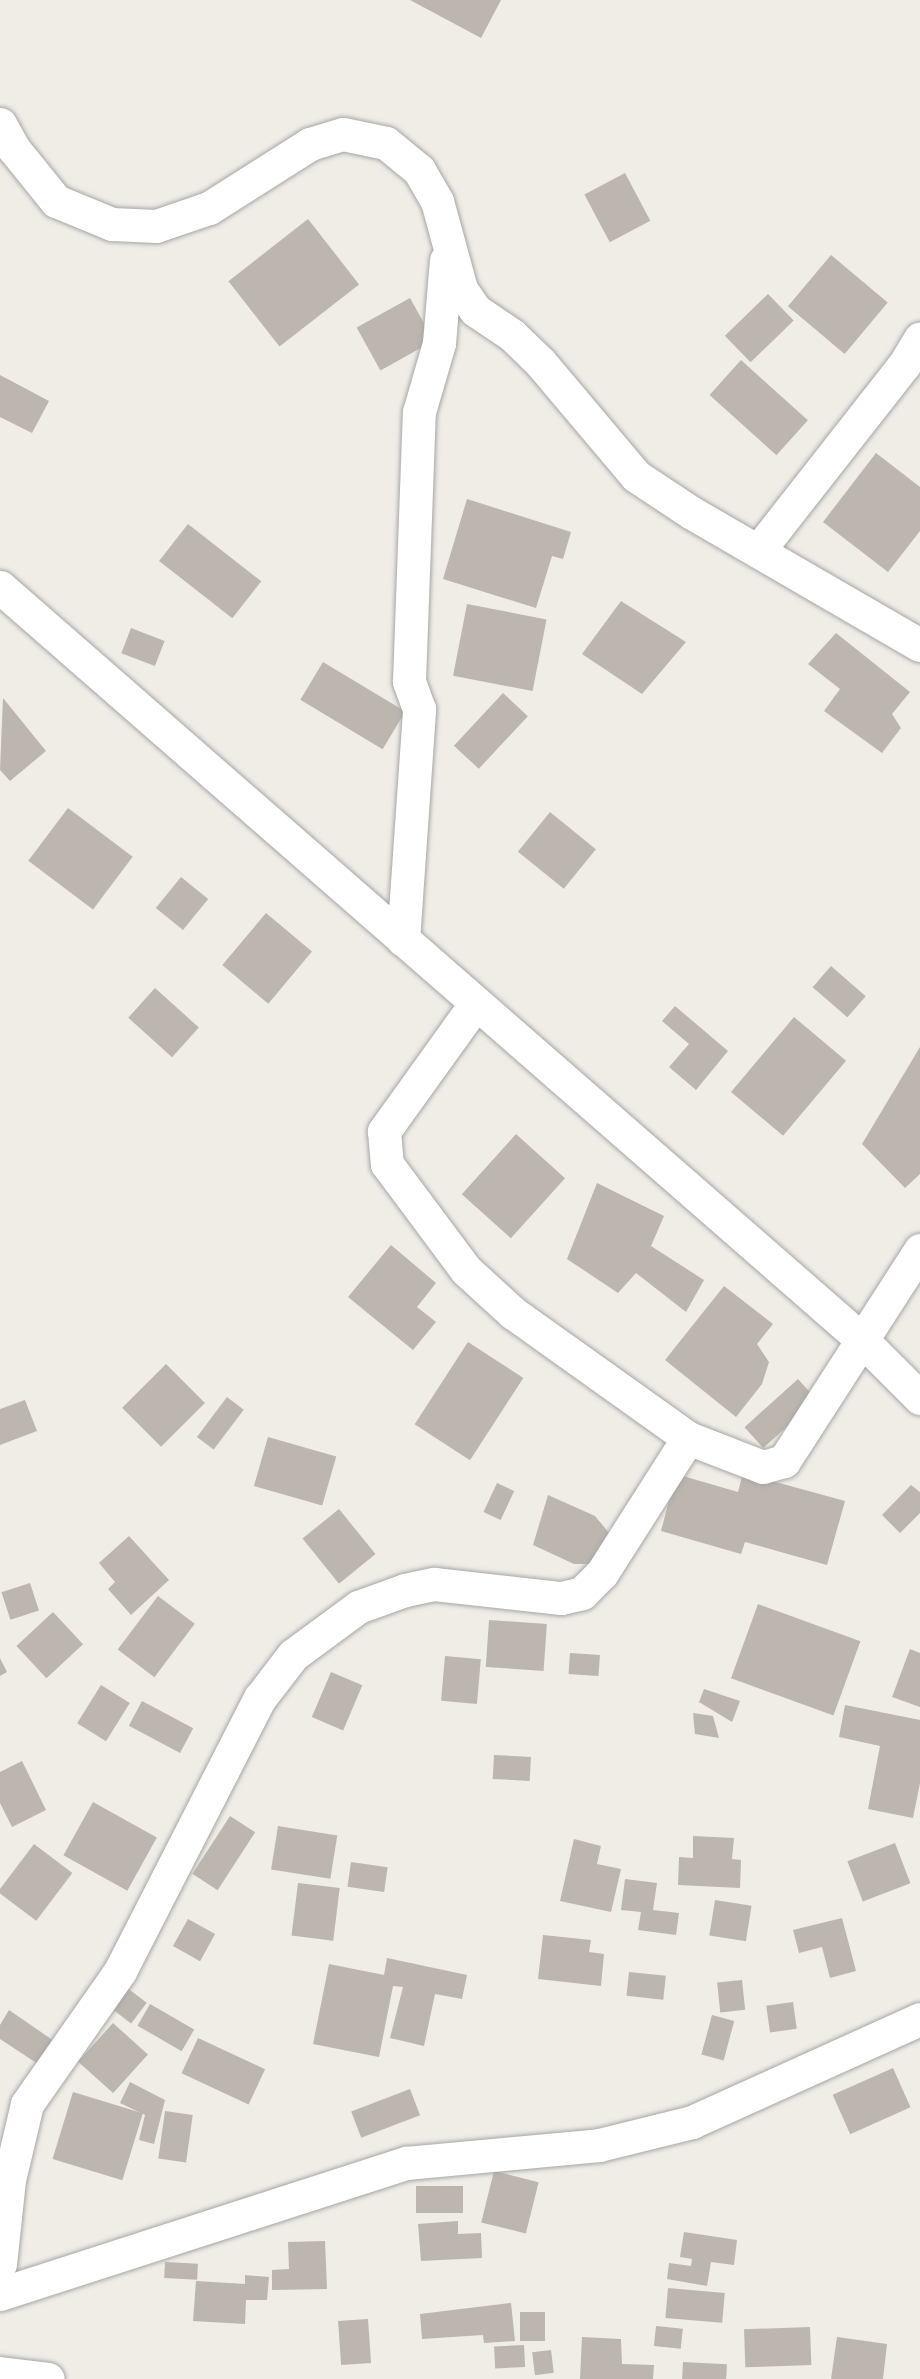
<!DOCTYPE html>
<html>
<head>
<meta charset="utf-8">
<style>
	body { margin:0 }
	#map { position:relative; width:920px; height:2379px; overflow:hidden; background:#efede6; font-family:Arial,sans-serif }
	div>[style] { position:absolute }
	.building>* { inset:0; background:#bcb6af; transform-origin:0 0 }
	.roads { filter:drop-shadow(0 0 2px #a6a6a6) drop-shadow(0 0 2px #a6a6a6) }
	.street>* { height:33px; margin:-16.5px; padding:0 16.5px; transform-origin:16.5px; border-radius:16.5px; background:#fff }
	span { translate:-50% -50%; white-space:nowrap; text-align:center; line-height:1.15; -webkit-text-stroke:6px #fff; paint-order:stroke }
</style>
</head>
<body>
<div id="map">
	<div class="building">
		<i style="clip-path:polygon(410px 0,501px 0,481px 38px)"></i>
		<i style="left:625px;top:173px;width:54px;height:46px;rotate:62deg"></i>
		<i style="left:308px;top:219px;width:83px;height:101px;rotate:52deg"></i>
		<i style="left:831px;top:255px;width:74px;height:67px;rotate:40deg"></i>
		<i style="left:768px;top:294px;width:37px;height:60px;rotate:46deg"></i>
		<i style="left:410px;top:298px;width:49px;height:61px;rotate:61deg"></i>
		<i style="left:741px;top:360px;width:90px;height:47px;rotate:42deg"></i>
		<i style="clip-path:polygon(0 375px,49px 401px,32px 433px,0 417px)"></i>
		<i style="clip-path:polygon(876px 453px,920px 487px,920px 531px,888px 572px,823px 522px)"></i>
		<i style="clip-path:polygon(467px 499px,571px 532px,563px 559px,552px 556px,536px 608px,443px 579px)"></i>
		<i style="left:188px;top:524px;width:93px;height:47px;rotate:38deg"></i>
		<i style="clip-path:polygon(621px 601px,686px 642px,642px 694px,582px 654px)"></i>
		<i style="left:467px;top:604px;width:81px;height:73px;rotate:11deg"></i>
		<i style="left:131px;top:628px;width:36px;height:27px;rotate:21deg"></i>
		<i style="clip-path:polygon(836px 633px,910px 692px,892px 714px,901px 728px,882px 753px,824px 711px,840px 689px,808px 664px)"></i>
		<i style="left:323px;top:662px;width:96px;height:44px;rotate:31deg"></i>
		<i style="left:503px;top:693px;width:34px;height:72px;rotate:43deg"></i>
		<i style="clip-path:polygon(3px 698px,46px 751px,10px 781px,0 770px)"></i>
		<i style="left:68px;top:808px;width:81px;height:66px;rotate:37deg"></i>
		<i style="left:550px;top:812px;width:59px;height:51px;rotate:39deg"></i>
		<i style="left:181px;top:877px;width:35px;height:40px;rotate:39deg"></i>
		<i style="left:266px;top:913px;width:60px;height:68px;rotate:40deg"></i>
		<i style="left:831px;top:966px;width:46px;height:28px;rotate:41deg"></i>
		<i style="left:155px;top:988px;width:59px;height:40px;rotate:42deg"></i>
		<i style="clip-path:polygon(675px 1006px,728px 1051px,696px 1090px,669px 1067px,689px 1044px,662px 1021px)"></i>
		<i style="left:794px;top:1017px;width:68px;height:98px;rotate:40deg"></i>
		<i style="clip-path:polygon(920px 1047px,920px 1174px,905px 1188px,862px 1144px)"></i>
		<i style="left:516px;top:1134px;width:66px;height:81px;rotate:42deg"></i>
		<i style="clip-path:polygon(597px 1183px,664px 1216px,651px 1246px,704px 1280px,686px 1312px,636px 1273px,618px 1293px,567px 1259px)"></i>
		<i style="clip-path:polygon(391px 1245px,436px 1283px,417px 1307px,436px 1322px,413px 1350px,348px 1297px)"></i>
		<i style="clip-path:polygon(724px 1286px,773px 1324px,757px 1344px,769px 1362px,762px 1384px,736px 1417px,665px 1360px)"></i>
		<i style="left:468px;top:1342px;width:66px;height:98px;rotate:33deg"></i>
		<i style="left:166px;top:1364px;width:55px;height:62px;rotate:45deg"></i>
		<i style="left:798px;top:1379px;width:28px;height:72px;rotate:48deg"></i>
		<i style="left:227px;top:1397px;width:21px;height:50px;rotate:37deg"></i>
		<i style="clip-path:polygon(25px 1400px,37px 1431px,0 1445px,0 1409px)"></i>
		<i style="left:268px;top:1437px;width:71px;height:51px;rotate:16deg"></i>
		<i style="clip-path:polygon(743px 1473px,845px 1501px,827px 1565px,745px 1542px,741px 1554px,661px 1531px,676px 1474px,738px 1492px)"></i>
		<i style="left:497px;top:1483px;width:19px;height:32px;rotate:25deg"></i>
		<i style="clip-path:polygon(911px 1485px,920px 1492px,920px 1513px,900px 1533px,882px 1515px)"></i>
		<i style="clip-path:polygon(548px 1495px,595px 1516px,610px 1534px,595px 1564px,574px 1564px,533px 1545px)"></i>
		<i style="left:339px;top:1509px;width:58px;height:47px;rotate:51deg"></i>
		<i style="clip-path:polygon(129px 1536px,169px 1580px,131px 1615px,108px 1589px,115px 1582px,99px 1563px)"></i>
		<i style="left:30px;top:1583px;width:29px;height:30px;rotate:72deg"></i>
		<i style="left:158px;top:1596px;width:46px;height:67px;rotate:37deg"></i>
		<i style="left:758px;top:1604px;width:109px;height:79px;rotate:20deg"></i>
		<i style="left:53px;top:1612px;width:44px;height:50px;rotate:47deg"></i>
		<i style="left:489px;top:1620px;width:58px;height:47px;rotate:4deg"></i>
		<i style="clip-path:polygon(910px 1649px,920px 1653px,920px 1707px,892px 1697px)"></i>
		<i style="left:570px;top:1653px;width:30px;height:21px;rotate:4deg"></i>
		<i style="left:445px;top:1656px;width:36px;height:45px;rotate:5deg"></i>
		<i style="clip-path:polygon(0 1658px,7px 1672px,0 1676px)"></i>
		<i style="left:331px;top:1672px;width:34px;height:49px;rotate:23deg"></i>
		<i style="left:101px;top:1685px;width:34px;height:45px;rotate:32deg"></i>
		<i style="clip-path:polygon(704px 1689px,740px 1701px,732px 1722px,699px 1702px)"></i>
		<i style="left:142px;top:1701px;width:58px;height:28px;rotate:28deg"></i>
		<i style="clip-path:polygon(845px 1705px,920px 1720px,920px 1783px,913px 1818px,868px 1809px,880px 1746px,839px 1737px)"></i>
		<i style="clip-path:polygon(693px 1713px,713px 1716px,719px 1738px,695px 1734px)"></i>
		<i style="left:494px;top:1755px;width:37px;height:24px;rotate:3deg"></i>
		<i style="clip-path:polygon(22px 1761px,46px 1810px,12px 1827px,0 1803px,0 1772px)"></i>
		<i style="left:93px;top:1802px;width:73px;height:61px;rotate:29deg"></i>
		<i style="left:230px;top:1816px;width:30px;height:69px;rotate:33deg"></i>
		<i style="left:278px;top:1826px;width:60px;height:44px;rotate:9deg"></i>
		<i style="clip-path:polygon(693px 1836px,734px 1838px,732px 1859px,741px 1860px,740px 1888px,678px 1885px,679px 1857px,693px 1858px)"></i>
		<i style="clip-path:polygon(574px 1839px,601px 1846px,597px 1864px,621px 1869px,611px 1912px,560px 1901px)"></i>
		<i style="left:895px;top:1843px;width:43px;height:51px;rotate:69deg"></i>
		<i style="left:34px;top:1844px;width:48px;height:60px;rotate:37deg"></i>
		<i style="left:351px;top:1862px;width:37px;height:25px;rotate:8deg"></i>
		<i style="clip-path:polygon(625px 1879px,657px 1883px,653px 1910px,679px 1913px,676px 1935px,638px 1930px,641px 1912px,621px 1910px)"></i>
		<i style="left:298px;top:1883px;width:42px;height:53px;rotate:7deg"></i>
		<i style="left:715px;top:1900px;width:37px;height:36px;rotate:9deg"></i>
		<i style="clip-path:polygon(842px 1918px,856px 1971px,830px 1978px,822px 1947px,799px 1953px,793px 1930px)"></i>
		<i style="left:188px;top:1919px;width:31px;height:31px;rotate:29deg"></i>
		<i style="clip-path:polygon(543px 1935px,591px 1940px,589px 1952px,604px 1954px,601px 1986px,538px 1979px)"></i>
		<i style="clip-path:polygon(387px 1958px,467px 1975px,462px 1999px,435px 1994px,424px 2046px,390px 2038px,403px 1987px,393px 1986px,379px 2057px,313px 2044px,329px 1964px,384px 1975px)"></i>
		<i style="left:629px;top:1972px;width:37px;height:24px;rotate:6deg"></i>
		<i style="left:742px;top:1980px;width:30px;height:25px;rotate:84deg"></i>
		<i style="left:126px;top:1987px;width:26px;height:26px;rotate:37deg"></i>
		<i style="left:793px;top:2002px;width:27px;height:27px;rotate:82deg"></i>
		<i style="left:150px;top:2004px;width:51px;height:25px;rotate:30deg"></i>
		<i style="clip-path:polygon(9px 2010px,54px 2041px,38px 2064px,0 2039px,0 2025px)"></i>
		<i style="left:712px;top:2015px;width:23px;height:41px;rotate:15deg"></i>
		<i style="left:113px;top:2023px;width:47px;height:52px;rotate:42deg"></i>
		<i style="left:198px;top:2038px;width:74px;height:39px;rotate:25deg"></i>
		<i style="left:893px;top:2068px;width:43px;height:66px;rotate:66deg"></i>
		<i style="clip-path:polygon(130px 2082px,165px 2100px,154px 2144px,139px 2140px,145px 2115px,120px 2103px)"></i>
		<i style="left:410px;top:2089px;width:28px;height:63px;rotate:69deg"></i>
		<i style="left:73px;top:2092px;width:73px;height:70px;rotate:17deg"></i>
		<i style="left:165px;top:2111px;width:28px;height:48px;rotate:8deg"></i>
		<i style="left:494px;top:2171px;width:46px;height:53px;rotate:14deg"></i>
		<i style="left:463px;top:2186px;width:27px;height:47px;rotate:90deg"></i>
		<i style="clip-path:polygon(458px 2221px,458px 2234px,481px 2233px,482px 2258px,421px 2261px,418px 2224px)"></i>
		<i style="clip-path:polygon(684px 2232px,737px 2240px,734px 2265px,711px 2262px,707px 2286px,667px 2279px,669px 2263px,691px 2266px,692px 2259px,680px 2257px)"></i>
		<i style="clip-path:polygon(325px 2241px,327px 2289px,272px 2290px,272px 2270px,289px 2269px,288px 2242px)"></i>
		<i style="left:165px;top:2262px;width:33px;height:16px;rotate:3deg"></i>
		<i style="clip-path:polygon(245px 2275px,269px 2277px,267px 2300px,246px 2300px,245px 2324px,193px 2321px,196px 2281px,245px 2284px)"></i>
		<i style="left:668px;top:2288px;width:57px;height:30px;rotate:5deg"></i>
		<i style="clip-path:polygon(511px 2303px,515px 2341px,484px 2343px,483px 2335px,422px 2339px,420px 2314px)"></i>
		<i style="left:520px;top:2312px;width:25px;height:29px"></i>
		<i style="left:368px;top:2319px;width:44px;height:30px;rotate:86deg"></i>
		<i style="left:656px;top:2326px;width:27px;height:20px;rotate:6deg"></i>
		<i style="left:810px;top:2327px;width:38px;height:66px;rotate:88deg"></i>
		<i style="clip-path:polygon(582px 2337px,621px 2339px,622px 2364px,654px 2365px,653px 2379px,580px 2379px)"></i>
		<i style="clip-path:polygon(837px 2337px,887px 2344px,883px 2379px,831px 2379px)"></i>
		<i style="left:524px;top:2345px;width:22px;height:30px;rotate:87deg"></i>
		<i style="left:551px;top:2350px;width:23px;height:19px;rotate:83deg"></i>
		<i style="left:683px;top:2362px;width:44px;height:17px;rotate:3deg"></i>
	</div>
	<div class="roads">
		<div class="street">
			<i style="left:0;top:124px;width:29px;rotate:61deg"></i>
			<i style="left:14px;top:149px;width:67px;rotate:51.1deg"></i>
			<i style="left:56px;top:201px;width:61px;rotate:22.3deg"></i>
			<i style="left:112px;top:224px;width:44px;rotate:2.6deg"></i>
			<i style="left:156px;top:226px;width:56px;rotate:-18.8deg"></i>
			<i style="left:209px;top:208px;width:120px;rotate:-32.4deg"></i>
			<i style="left:310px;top:144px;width:34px;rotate:-17deg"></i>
			<i style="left:343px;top:134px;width:44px;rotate:11.8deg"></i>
			<i style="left:386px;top:143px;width:43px;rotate:39.3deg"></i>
			<i style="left:419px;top:170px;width:36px;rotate:60deg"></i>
			<i style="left:437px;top:201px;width:91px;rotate:74.7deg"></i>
			<i style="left:461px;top:289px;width:25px;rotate:56deg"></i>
			<i style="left:475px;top:310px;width:45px;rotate:34deg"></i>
			<i style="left:512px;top:335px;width:39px;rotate:44deg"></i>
			<i style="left:540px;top:362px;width:149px;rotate:49.9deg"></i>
			<i style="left:636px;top:476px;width:67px;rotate:33.5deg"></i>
			<i style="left:692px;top:513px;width:263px;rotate:30.1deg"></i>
			<i style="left:758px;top:551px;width:236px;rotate:-51.9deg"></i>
			<i style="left:904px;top:365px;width:31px;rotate:-59deg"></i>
			<i style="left:0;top:587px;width:1142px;rotate:41.13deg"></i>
			<i style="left:860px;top:1338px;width:85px;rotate:45deg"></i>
			<i style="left:403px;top:940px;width:232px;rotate:-86deg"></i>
			<i style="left:419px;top:709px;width:30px;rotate:-110deg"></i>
			<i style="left:409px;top:681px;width:269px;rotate:-87.9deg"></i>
			<i style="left:419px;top:412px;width:72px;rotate:-73.8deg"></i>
			<i style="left:439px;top:343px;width:83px;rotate:-85.2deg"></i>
			<i style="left:476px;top:1003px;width:158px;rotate:125.7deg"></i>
			<i style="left:384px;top:1131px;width:33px;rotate:85deg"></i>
			<i style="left:387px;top:1164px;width:132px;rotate:53.3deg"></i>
			<i style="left:466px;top:1270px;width:64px;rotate:42.5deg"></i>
			<i style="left:513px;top:1313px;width:215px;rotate:35.5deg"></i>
			<i style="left:688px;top:1438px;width:80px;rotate:21.1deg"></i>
			<i style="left:763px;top:1467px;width:22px;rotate:-16deg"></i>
			<i style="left:784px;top:1461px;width:251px;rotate:-57.2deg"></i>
			<i style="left:0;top:2264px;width:84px;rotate:-83.9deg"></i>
			<i style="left:9px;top:2180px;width:78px;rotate:-76.7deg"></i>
			<i style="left:27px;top:2104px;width:162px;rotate:-55deg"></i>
			<i style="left:120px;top:1971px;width:307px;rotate:-62.9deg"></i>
			<i style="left:260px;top:1698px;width:54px;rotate:-52.5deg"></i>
			<i style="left:293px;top:1655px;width:81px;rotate:-36.4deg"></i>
			<i style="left:358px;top:1607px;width:50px;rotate:-19.9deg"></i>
			<i style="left:405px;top:1590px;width:30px;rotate:-12deg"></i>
			<i style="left:434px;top:1584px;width:128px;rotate:6.3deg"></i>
			<i style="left:561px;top:1598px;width:22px;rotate:-13deg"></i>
			<i style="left:582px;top:1593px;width:28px;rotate:-45deg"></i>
			<i style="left:602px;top:1573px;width:160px;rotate:-57.5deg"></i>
			<i style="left:0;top:2294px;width:427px;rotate:-17.9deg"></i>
			<i style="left:406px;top:2163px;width:194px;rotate:-5.3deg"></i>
			<i style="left:599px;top:2145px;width:96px;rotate:-13.9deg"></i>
			<i style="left:692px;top:2122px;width:250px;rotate:-24.3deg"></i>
			<i style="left:0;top:2373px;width:48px;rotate:7.1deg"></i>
		</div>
	</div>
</div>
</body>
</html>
